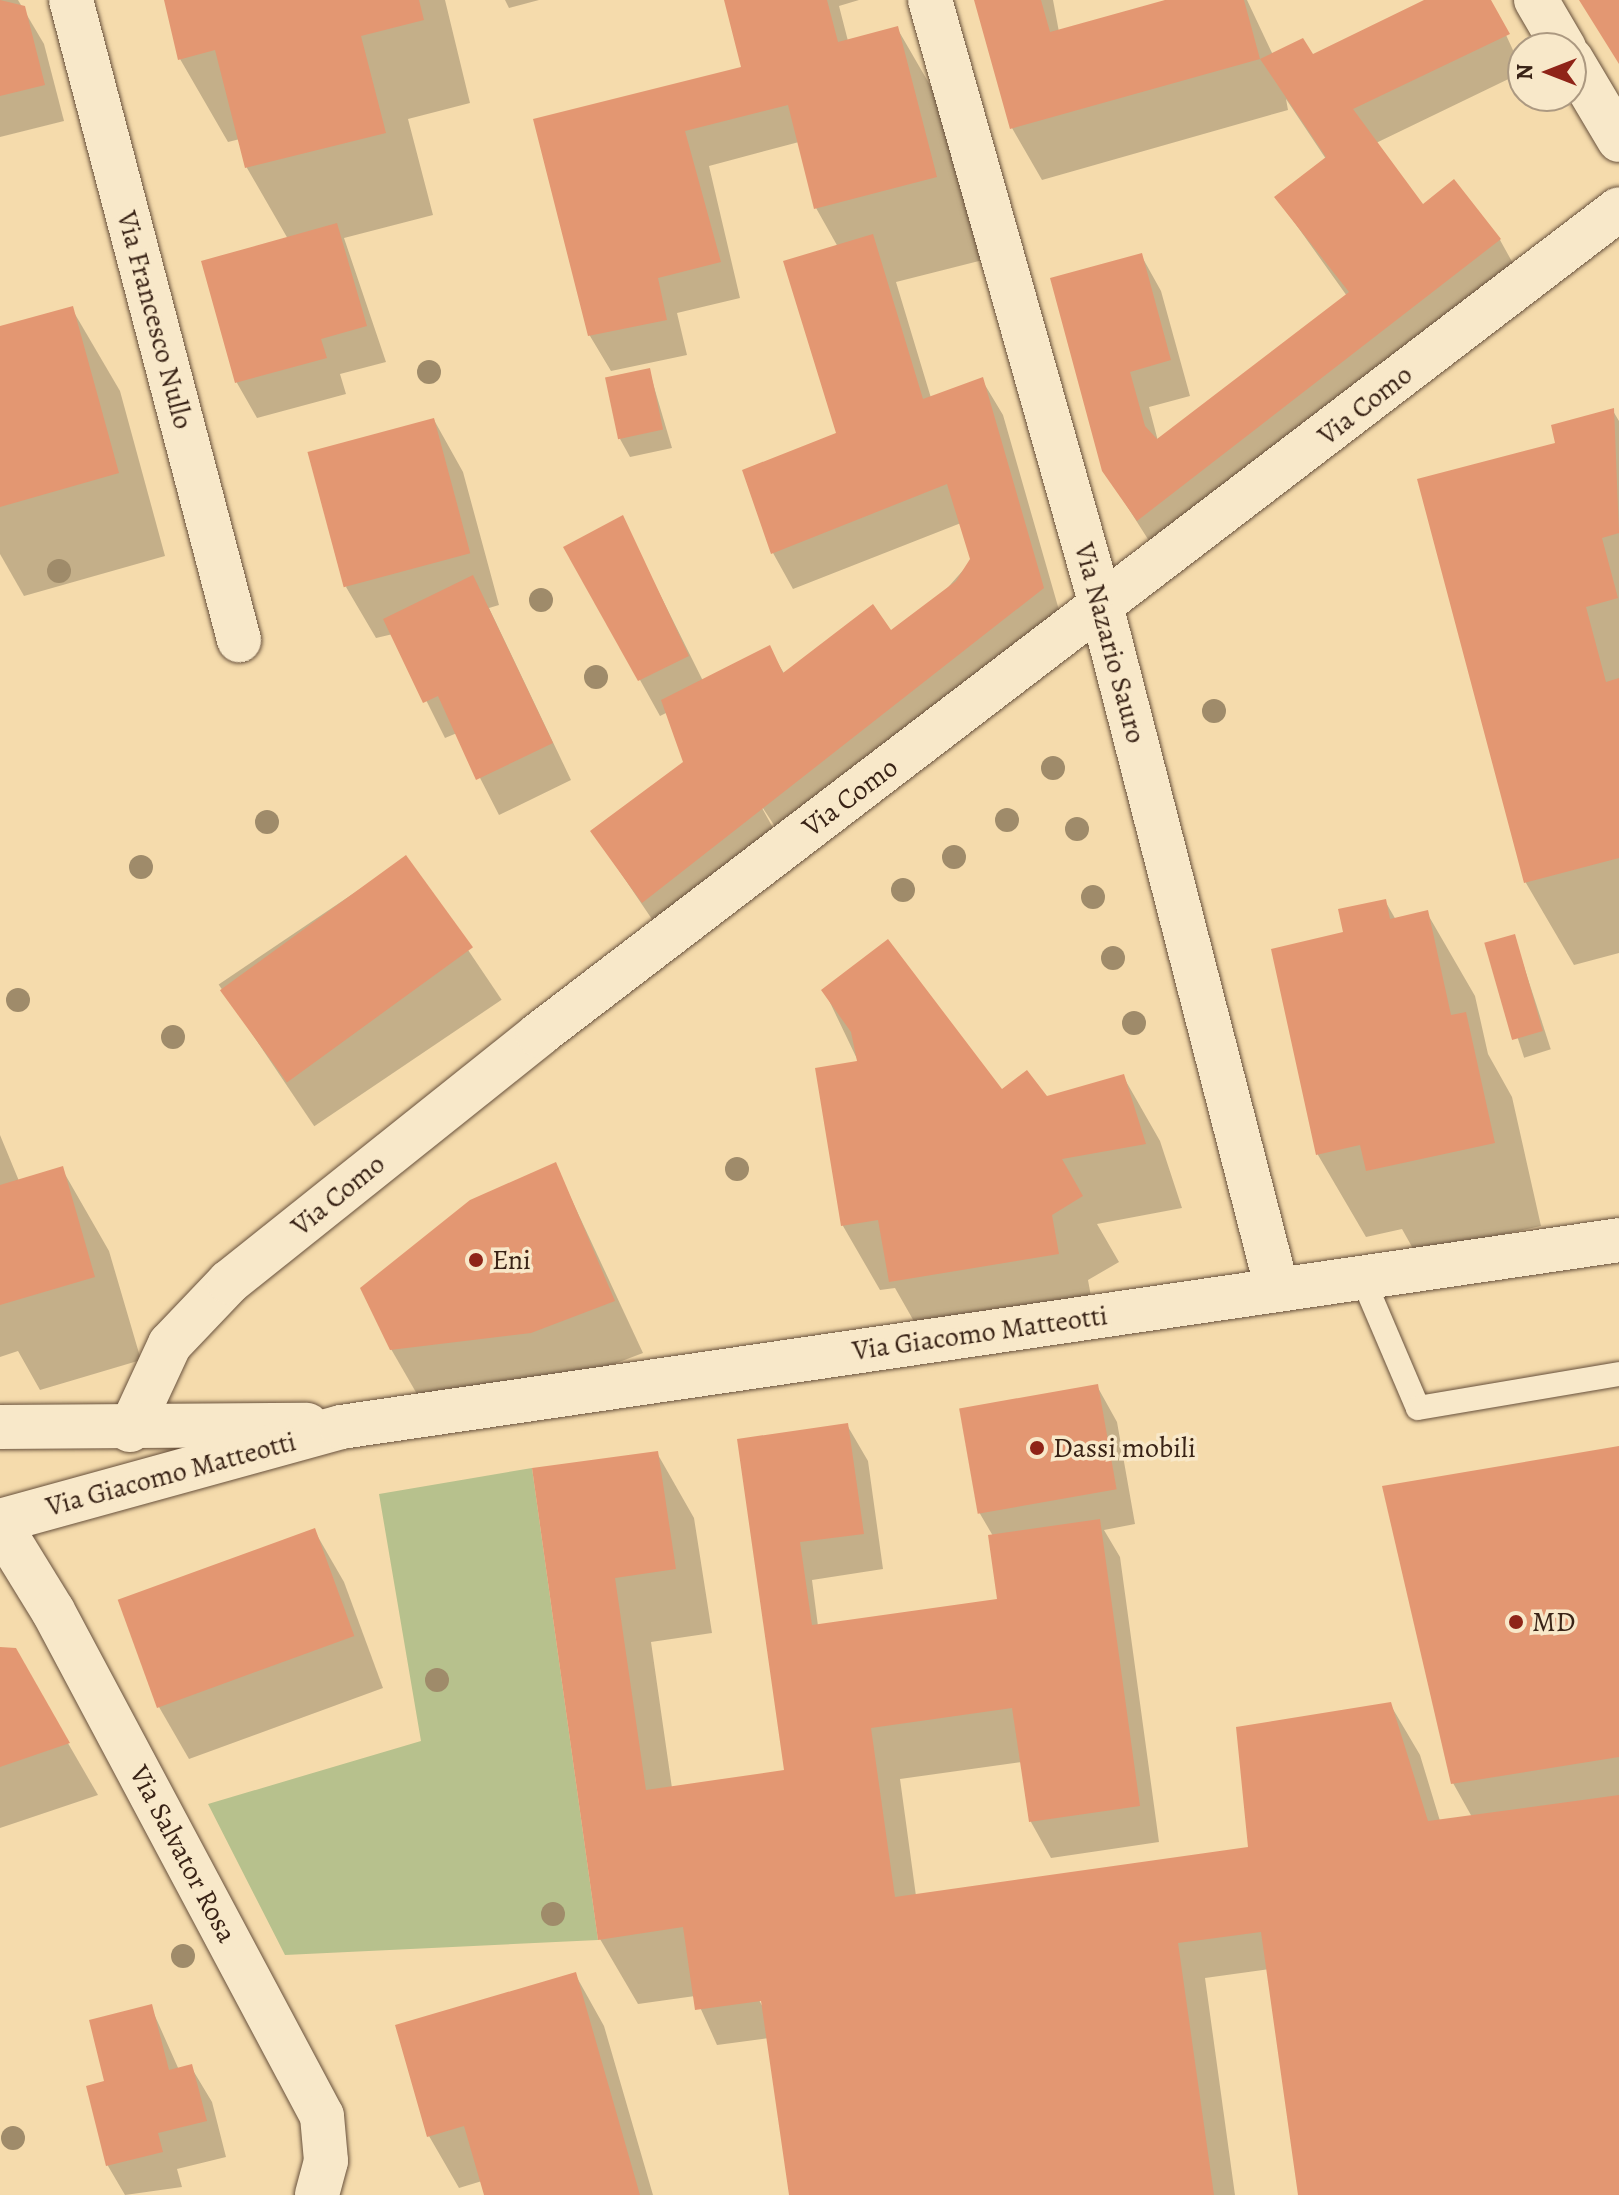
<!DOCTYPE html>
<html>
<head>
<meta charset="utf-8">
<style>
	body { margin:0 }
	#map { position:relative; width:1619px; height:2195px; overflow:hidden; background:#f5dbac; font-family:Alegreya,serif }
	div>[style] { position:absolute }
	.green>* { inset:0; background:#b7c18d }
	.shadow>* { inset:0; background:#0003; transform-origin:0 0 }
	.building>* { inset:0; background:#e39772; transform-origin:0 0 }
	.roads { filter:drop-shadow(0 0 2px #68513c) drop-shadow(0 0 2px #68513c) }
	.service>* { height:24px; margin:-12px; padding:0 12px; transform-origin:12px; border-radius:12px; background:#f8e8c9 }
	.minor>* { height:44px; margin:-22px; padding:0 22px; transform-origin:22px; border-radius:22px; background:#f8e8c9 }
	.tertiary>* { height:44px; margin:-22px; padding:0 22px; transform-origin:22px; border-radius:22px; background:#f8e8c9 }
	.trees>* { width:24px; height:24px; margin:-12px; border-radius:50%; background:#9f8b6a }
	.dots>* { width:22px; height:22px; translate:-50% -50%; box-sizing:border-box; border:4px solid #f8e8c9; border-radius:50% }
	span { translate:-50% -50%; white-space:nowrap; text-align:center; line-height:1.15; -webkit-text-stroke:7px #f8e8c9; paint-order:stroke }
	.street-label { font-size:28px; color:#392316 }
	.poi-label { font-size:28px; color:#392316 }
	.left { translate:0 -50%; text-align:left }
	.north { position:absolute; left:1507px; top:32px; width:80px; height:80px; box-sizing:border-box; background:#f8e8c9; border:2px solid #ac9981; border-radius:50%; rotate:270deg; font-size:22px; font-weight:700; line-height:32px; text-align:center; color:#392316 }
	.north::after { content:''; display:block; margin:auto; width:28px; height:36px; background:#8f2418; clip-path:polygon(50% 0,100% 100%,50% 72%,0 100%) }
</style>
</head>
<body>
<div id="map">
	<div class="green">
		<i style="clip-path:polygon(532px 1468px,598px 1940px,285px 1955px,208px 1804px,421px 1741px,379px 1494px)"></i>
	</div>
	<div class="shadow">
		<i style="clip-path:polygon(0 0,18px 0,44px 44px,64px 121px,0 137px)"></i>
		<i style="clip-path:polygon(166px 0,445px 0,470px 103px,408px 119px,433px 215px,344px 238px,386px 362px,340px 374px,346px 394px,257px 418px,237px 383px,204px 262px,288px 239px,247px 168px,240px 139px,228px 142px,180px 59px)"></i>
		<i style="clip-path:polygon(505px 0,539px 0,509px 8px)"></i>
		<i style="clip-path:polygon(726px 0,859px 0,839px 6px,848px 41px,897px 28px,945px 111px,983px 260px,896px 282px,931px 398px,982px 380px,1003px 415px,1063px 624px,795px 857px,757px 799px,782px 844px,664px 937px,593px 832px,686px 762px,668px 712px,660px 716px,640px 680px,622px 518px,705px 685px,769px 648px,785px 675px,898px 644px,973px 559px,961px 523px,793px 589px,773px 553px,838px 434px,838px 247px,816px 208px,799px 142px,709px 166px,740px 298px,677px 313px,687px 355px,611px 371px,590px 336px,535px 121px,743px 68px)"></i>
		<i style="clip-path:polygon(976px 0,1053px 0,1059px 32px,1172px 0,1247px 0,1273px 55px,1312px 57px,1429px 0,1490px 0,1523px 72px,1376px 143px,1422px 207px,1500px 240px,1520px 276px,1158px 555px,1104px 470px,1141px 255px,1161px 291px,1190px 396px,1149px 407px,1158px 441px,1347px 296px,1277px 198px,1326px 159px,1286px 99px,1288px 110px,1042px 180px,1012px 128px)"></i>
		<i style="clip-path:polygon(72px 309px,120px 391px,165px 556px,24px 596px,0 554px,0 328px)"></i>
		<i style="clip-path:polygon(649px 370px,672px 448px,630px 457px,620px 439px)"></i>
		<i style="clip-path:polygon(1613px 411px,1619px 421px,1619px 953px,1574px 965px,1526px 883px,1419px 481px,1558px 444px)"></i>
		<i style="clip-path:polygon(434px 420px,463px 472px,499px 605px,489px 608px,571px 780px,499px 815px,457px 733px,445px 738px,393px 634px,376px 638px,346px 587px)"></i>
		<i style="left:406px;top:858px;width:171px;height:226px;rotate:56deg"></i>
		<i style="clip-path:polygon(1385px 901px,1396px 920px,1427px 913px,1475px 996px,1488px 1054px,1512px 1097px,1541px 1226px,1416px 1254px,1402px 1229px,1366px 1237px,1318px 1155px,1274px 950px,1346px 934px)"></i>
		<i style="left:1514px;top:936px;width:119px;height:28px;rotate:72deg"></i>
		<i style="clip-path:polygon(824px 990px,1001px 1092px,1046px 1098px,1123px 1076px,1160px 1141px,1182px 1208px,1097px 1224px,1119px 1262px,1088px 1280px,1095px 1318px,928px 1346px,895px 1288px,880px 1290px,843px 1226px,817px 1070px,859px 1063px)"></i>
		<i style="clip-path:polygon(0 1135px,19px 1181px,62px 1169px,109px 1251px,141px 1360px,40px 1390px,18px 1351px,0 1357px)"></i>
		<i style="clip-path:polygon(555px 1164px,643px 1353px,561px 1384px,421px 1401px,391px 1349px)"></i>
		<i style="clip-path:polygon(evenodd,1097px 1386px,1117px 1422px,1135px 1524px,1104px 1530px,1120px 1557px,1159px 1842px,1051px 1858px,1031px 1822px,1022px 1762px,900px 1779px,916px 1896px,1247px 1849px,1390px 1704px,1420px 1755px,1440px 1821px,1472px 1817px,1453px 1783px,1619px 1448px,1619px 2195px,1300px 2195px,1270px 1969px,1205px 1978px,1235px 2195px,791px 2195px,769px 2038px,717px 2045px,695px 1996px,638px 2004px,600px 1939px,534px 1470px,657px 1453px,694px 1518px,712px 1633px,651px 1642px,672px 1788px,787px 1772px,740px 1441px,847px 1425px,868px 1461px,883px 1569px,812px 1580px,818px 1626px,1001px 1610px,993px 1536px,979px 1512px,1097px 1386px,755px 1993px,764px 2000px,764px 2009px,755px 1993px)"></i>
		<i style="clip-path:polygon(314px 1530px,344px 1582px,383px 1688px,189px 1759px,159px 1707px)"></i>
		<i style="clip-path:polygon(0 1649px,14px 1650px,98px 1795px,0 1828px)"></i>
		<i style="clip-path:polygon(575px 1974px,604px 2026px,653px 2195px,486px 2195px,482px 2181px,459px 2188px,429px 2136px)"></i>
		<i style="clip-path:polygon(151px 2007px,179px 2070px,191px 2067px,212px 2102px,226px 2157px,177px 2169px,182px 2187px,125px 2195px,108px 2166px,88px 2087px,107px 2082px)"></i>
	</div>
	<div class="building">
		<i style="clip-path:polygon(0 0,25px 6px,45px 85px,0 96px)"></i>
		<i style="clip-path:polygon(164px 0,419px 0,424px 20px,361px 36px,386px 133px,245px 168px,215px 50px,178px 60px)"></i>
		<i style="clip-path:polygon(724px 0,827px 0,838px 42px,898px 26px,937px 177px,814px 209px,788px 105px,685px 131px,721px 262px,658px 278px,667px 320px,588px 336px,533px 119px,741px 67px)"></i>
		<i style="clip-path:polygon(974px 0,1041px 0,1050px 32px,1165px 0,1244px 0,1260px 59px,1303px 38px,1313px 54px,1424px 0,1491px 0,1510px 34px,1353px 109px,1423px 204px,1454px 179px,1501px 239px,1137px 521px,1102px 471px,1050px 278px,1142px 253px,1171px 360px,1130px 372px,1145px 426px,1157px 439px,1349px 292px,1274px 197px,1326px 157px,1260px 59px,1010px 129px)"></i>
		<i style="clip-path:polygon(1579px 0,1619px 0,1619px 64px)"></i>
		<i style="clip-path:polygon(337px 223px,367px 326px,321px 339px,327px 358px,235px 383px,201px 261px)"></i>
		<i style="clip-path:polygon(873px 234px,923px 399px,983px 377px,1044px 588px,642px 903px,590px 831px,683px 762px,661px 700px,770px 645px,783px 673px,873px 604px,891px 630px,956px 581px,970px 559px,947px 484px,771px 554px,742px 470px,836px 433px,783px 261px)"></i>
		<i style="clip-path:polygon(73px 306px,119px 473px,0 507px,0 326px)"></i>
		<i style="left:650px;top:368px;width:63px;height:46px;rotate:78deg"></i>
		<i style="clip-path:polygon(1614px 408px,1619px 533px,1602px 538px,1618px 598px,1586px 607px,1606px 682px,1619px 678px,1619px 858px,1524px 883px,1417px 479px,1555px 443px,1551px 425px)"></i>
		<i style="left:434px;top:418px;width:140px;height:131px;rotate:75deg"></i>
		<i style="clip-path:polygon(623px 515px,689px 656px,638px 681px,563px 547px)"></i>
		<i style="clip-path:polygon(473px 575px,553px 743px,476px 780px,438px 696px,423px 703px,383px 619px)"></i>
		<i style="left:406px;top:855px;width:114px;height:230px;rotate:54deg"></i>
		<i style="clip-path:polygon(1386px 899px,1390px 919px,1428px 910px,1451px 1015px,1466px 1012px,1495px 1143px,1366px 1171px,1360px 1145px,1316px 1155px,1271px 949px,1343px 932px,1338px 909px)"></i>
		<i style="left:1515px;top:934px;width:101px;height:32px;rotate:74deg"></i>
		<i style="clip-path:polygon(888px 939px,1002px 1089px,1027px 1070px,1047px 1096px,1124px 1074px,1146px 1144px,1062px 1159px,1083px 1196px,1052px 1215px,1059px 1254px,889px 1282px,878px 1220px,841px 1226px,815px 1068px,857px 1061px,851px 1032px,821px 990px)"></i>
		<i style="clip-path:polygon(556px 1162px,615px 1301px,531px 1333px,390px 1350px,360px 1288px,470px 1200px)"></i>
		<i style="clip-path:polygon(63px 1166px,95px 1277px,0 1305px,0 1185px)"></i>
		<i style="left:1098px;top:1384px;width:107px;height:141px;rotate:80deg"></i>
		<i style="clip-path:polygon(848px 1423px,864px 1534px,800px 1542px,812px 1625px,997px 1599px,988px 1535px,1100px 1519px,1140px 1806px,1029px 1822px,1012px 1708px,871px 1728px,895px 1897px,1248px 1847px,1236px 1727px,1391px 1702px,1428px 1821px,1619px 1795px,1619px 2195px,1298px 2195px,1261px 1932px,1178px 1943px,1214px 2195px,789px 2195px,761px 2001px,695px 2010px,683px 1927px,598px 1940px,532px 1468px,658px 1451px,676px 1569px,615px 1578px,646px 1790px,784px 1770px,737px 1439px)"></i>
		<i style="clip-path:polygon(1619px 1446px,1619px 1757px,1451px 1784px,1382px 1486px)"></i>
		<i style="left:315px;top:1528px;width:115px;height:210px;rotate:70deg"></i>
		<i style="clip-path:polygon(0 1647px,16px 1648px,70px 1743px,0 1767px)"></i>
		<i style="clip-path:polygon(576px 1972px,640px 2195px,484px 2195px,464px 2126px,427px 2137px,395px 2025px)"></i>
		<i style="clip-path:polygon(152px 2004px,169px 2070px,192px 2064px,207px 2121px,158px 2133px,163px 2152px,106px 2166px,86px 2086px,104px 2081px,89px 2020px)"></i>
	</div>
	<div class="roads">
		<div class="service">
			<i style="left:1362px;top:1277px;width:142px;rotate:66.9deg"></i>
			<i style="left:1418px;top:1408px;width:204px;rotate:-9.6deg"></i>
		</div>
		<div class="minor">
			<i style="left:71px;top:0;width:662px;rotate:75.29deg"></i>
			<i style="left:930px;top:0;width:629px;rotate:74.22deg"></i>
			<i style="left:1101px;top:605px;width:706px;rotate:75.57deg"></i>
			<i style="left:1536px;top:0;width:56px;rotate:59.7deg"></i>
			<i style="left:1571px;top:59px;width:94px;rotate:59.3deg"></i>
			<i style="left:130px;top:1430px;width:95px;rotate:-65.1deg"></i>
			<i style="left:170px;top:1344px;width:86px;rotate:-46.4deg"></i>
			<i style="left:229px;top:1282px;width:396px;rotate:-38.6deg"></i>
			<i style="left:538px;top:1035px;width:1360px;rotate:-37.38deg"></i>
			<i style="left:0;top:1525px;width:101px;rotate:58.4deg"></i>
			<i style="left:53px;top:1611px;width:572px;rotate:61.96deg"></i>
			<i style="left:322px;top:2116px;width:45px;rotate:84.9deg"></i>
			<i style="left:326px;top:2161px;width:35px;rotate:105deg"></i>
		</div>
		<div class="tertiary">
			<i style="left:0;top:1427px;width:307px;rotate:-0.4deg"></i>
			<i style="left:0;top:1521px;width:354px;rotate:-15.4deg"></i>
			<i style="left:341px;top:1427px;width:1292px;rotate:-8.32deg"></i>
		</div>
	</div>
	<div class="trees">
		<i style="left:429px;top:372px"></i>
		<i style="left:59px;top:571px"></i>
		<i style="left:541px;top:600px"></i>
		<i style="left:596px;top:677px"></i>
		<i style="left:1214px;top:711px"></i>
		<i style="left:1053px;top:768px"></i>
		<i style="left:1007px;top:820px"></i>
		<i style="left:267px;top:822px"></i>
		<i style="left:1077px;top:829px"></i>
		<i style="left:954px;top:857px"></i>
		<i style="left:141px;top:867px"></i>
		<i style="left:903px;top:890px"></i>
		<i style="left:1093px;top:897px"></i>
		<i style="left:1113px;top:958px"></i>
		<i style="left:18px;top:1000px"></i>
		<i style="left:1134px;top:1023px"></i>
		<i style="left:173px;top:1037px"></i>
		<i style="left:737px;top:1169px"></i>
		<i style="left:437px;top:1680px"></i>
		<i style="left:553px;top:1914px"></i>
		<i style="left:183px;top:1956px"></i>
		<i style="left:13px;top:2138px"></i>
	</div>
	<div class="dots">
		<i style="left:476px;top:1260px;background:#8f2418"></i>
		<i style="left:1037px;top:1448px;background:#8f2418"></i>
		<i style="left:1516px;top:1622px;background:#8f2418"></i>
	</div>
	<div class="street-label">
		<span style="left:155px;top:320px;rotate:75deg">Via Francesco Nullo</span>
		<span style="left:1365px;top:405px;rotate:-38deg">Via Como</span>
		<span style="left:1110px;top:643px;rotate:75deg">Via Nazario Sauro</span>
		<span style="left:850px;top:797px;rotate:-37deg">Via Como</span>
		<span style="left:338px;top:1195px;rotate:-39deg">Via Como</span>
		<span style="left:980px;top:1333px;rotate:-8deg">Via Giacomo Matteotti</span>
		<span style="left:171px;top:1474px;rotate:-15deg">Via Giacomo Matteotti</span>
		<span style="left:183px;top:1854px;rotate:62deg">Via Salvator Rosa</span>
	</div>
	<div class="poi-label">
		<span class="left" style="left:492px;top:1260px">Eni</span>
		<span class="left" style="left:1053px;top:1448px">Dassi mobili</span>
		<span class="left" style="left:1532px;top:1622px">MD</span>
	</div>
	<div class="north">N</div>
</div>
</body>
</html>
